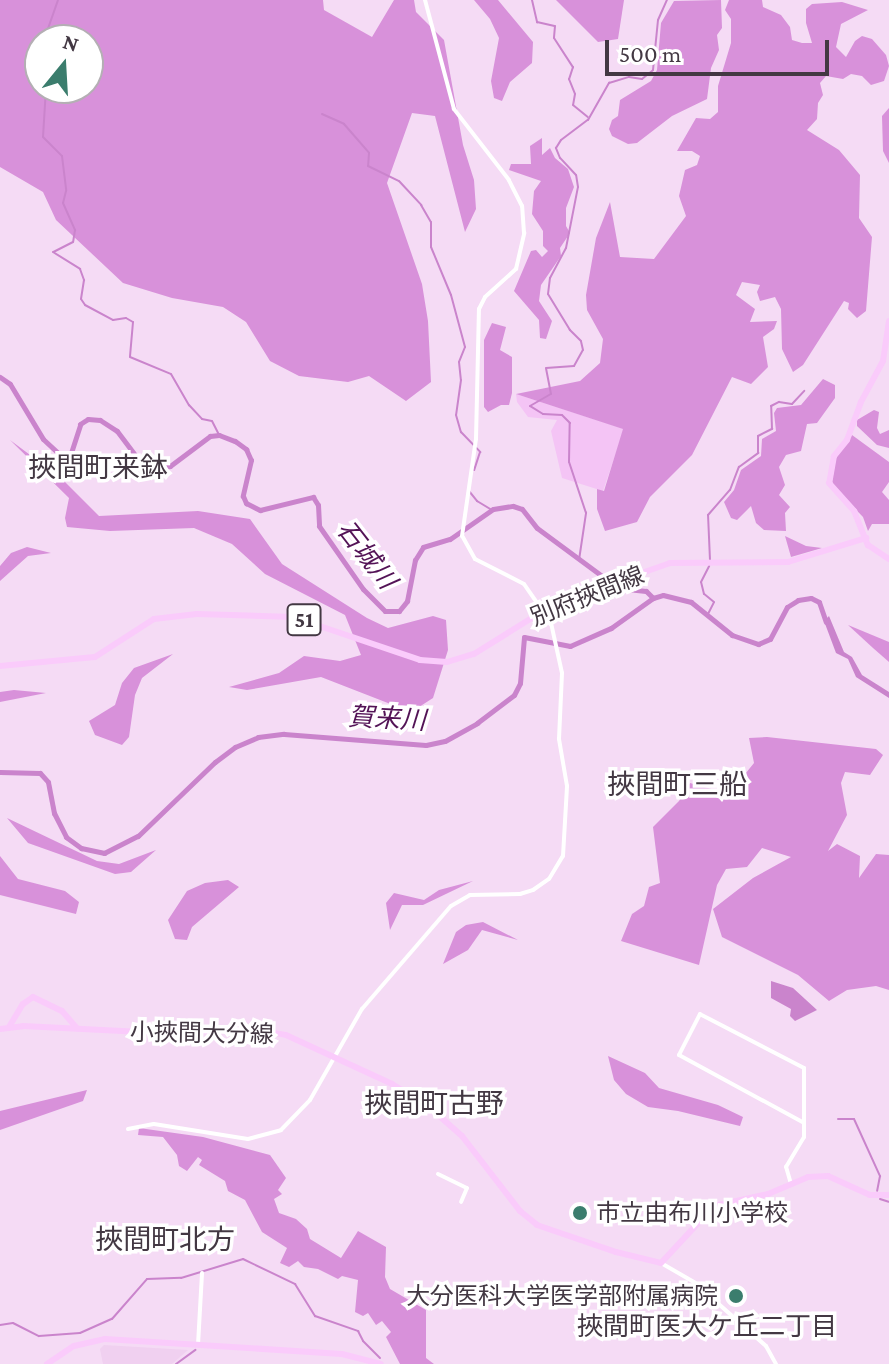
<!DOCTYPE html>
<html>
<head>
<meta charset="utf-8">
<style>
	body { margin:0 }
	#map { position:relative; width:889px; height:1364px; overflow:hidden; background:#f5dbf5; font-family:"Crimson Pro","Noto Sans JP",serif }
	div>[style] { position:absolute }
	.built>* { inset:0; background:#f0d0f0 }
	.green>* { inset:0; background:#f4c4f5 }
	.forest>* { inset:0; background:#d891da }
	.water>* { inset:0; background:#ca84cc }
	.stream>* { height:2px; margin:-1px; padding:0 1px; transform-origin:1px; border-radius:1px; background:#ca84cc }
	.river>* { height:5px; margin:-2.5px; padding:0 2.5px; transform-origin:2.5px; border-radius:2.5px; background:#ca84cc }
	.minor>* { height:4px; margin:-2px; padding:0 2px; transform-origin:2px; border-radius:2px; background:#fff }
	.major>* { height:6px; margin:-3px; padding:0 3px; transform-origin:3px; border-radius:3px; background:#facbfb }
	.dots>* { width:22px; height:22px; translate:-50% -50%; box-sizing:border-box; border:4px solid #fff; border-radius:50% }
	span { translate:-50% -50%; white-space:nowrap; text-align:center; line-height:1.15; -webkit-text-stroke:7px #fff; paint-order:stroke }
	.shield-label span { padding:2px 6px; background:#fff; border:2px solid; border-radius:6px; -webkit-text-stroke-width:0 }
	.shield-label { font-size:22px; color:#433843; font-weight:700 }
	.street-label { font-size:24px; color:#433843 }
	.poi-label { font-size:24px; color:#433843 }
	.left { translate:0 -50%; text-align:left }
	.right { translate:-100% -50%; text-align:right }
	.water-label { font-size:26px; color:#531356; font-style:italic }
	.neighbourhood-label { font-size:26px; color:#433843 }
	.quarter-label { font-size:28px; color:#433843 }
	.north { position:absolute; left:24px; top:24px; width:80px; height:80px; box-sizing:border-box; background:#fff; border:2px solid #b4afb4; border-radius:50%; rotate:18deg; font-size:22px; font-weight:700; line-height:32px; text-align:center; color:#433843 }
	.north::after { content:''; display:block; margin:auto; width:28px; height:36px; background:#3b7d6d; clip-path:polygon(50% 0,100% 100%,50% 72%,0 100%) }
	.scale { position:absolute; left:605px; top:40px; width:224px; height:36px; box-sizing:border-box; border:4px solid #433843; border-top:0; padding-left:10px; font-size:24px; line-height:28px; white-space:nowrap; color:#433843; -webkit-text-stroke:6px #fff; paint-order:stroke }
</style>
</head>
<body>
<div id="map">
	<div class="built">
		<i style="clip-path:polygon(104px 1345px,188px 1350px,172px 1364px,103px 1364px,100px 1349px)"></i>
	</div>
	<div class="green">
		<i style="clip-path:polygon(516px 394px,624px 429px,603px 491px,562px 478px,551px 431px,557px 420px,528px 417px,517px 402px)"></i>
	</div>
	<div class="forest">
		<i style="clip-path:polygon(evenodd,0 0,323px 0,324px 10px,372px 37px,394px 0,414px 0,416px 12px,444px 40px,463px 145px,474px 180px,476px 209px,465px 232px,435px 116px,412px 113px,387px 183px,422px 284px,428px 321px,431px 382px,406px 401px,369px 376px,348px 382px,299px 376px,270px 361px,246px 322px,223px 307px,172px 298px,123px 283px,56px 220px,43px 192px,0 167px,0 0,40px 40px,88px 40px,88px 88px,40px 88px,40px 40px)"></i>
		<i style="clip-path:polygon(474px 0,498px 0,533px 42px,532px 63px,510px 82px,502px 101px,494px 98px,491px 81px,499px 38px,490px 19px)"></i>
		<i style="clip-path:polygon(556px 0,624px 0,618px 39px,598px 42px)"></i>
		<i style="clip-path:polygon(721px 0,722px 28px,717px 35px,719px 50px,711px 68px,707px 99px,672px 116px,637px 143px,628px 144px,612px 136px,609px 129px,612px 120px,618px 116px,620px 100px,651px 81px,657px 70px,661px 23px,674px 1px)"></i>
		<i style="clip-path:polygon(729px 0,762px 0,763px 7px,781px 15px,790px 27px,792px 40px,802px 43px,812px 43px,806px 23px,806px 9px,812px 4px,842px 2px,868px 10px,841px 24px,836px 47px,846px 57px,855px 41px,862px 36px,872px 39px,886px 55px,889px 66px,884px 81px,871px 85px,862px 76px,851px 74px,843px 79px,826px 76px,820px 83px,823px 95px,818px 103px,817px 119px,807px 130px,839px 150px,860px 175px,859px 218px,872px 237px,866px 311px,857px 318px,848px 309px,849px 303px,844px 301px,803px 365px,793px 372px,782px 349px,781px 309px,775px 297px,760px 301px,757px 292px,760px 285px,742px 282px,736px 295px,755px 309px,750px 322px,777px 321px,774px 329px,763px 337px,768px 367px,751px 384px,732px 377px,692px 455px,650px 497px,637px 522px,605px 531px,597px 509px,597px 489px,604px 491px,623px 429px,516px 394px,580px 381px,600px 363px,603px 339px,587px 310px,586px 295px,596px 238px,610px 202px,620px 257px,654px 259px,686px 216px,679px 196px,685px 170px,697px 165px,700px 156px,692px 151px,677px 151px,696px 118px,710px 119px,718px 112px,718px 86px,731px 43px,731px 19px,725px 10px)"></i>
		<i style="clip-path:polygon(889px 108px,889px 163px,883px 151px,882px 116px)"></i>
		<i style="clip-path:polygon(542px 138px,542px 155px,550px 148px,555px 158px,568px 169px,574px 187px,566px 208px,566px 226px,570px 233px,560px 248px,561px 256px,541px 285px,539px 301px,552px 321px,546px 339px,540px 338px,539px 320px,514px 291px,531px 251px,536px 250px,542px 257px,548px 251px,543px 246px,543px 231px,532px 214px,534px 191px,541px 181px,509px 170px,511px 164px,531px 164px,530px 146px)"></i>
		<i style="clip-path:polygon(492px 323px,506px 327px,500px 350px,512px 357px,512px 393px,509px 405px,501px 405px,488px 412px,484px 407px,484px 340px)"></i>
		<i style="clip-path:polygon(823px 379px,835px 385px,835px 398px,817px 423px,807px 424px,801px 451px,786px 455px,779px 467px,785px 485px,779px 495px,790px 507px,785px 513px,786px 531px,764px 530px,756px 523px,751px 506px,737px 520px,731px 518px,724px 502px,734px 490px,741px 470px,761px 456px,762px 439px,776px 431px,774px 413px,777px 408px,801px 405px)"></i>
		<i style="clip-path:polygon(874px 410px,879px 412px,877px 428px,880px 434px,889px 430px,889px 448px,877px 445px,857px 426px,857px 420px)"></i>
		<i style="clip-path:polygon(852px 435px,889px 462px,889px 482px,882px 492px,889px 500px,889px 524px,872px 524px,868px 531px,863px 517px,834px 487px,832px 481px,836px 458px)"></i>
		<i style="clip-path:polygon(10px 440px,61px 478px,99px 516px,198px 511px,250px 519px,282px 564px,367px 618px,388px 628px,433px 616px,446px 620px,448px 650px,433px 698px,419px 707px,393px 705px,321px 677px,247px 690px,229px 687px,279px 673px,304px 656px,340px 661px,361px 655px,345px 615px,265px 574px,232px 544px,194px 528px,110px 531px,67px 527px,65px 518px,69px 498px)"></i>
		<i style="clip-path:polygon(785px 536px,806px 546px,822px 548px,791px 557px)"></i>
		<i style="clip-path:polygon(27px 547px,51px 553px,28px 556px,0 581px,0 566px,11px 553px)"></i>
		<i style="clip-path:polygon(848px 625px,889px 642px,889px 662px,873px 648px)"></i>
		<i style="clip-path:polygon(173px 654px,142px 678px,135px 695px,129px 737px,122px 745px,95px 735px,89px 721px,115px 705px,122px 683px,134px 668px)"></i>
		<i style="clip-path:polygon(14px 690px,46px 693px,0 702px,0 692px)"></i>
		<i style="clip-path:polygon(767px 737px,876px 749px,883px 755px,870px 775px,845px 772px,841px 783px,847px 815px,828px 851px,837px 844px,860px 856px,859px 878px,876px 854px,889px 855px,889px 990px,876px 986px,847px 990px,829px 1001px,798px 975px,722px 937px,713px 909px,753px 878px,791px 857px,762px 848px,747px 867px,726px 869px,717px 885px,699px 965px,621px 941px,632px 914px,644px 906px,649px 887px,660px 883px,653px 827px,679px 801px,690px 783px,729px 794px,754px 763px,749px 738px)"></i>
		<i style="clip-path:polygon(7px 818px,97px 861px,119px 864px,156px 850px,131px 872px,115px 874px,28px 843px)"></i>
		<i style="clip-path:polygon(0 856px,18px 879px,65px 891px,79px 902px,76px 914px,0 895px)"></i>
		<i style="clip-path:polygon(228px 880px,239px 887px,192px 927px,187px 940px,175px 939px,168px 920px,187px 891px,205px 883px)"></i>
		<i style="clip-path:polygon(473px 881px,423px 905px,402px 905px,390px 930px,386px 903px,394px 893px,424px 900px,439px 890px)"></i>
		<i style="clip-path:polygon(483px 922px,518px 940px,482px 930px,468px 950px,443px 964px,456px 932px,466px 925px)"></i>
		<i style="clip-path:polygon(608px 1056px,645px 1073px,659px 1088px,718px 1105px,743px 1117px,740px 1126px,678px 1111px,648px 1107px,626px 1094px,614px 1080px)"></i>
		<i style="clip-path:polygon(87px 1090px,83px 1101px,0 1130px,0 1111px)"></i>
		<i style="clip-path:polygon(139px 1128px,203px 1137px,270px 1155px,286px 1178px,278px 1190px,282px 1194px,274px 1199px,279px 1213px,296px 1219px,307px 1229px,310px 1239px,341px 1258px,358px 1231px,386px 1247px,385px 1277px,390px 1289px,426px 1310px,426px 1358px,434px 1364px,400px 1364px,386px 1337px,391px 1332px,382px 1321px,376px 1325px,368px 1313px,363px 1316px,355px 1312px,358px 1280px,342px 1276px,338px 1279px,318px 1269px,304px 1267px,298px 1261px,289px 1267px,280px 1263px,287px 1248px,262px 1232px,245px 1200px,228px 1191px,225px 1181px,199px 1165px,202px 1160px,198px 1157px,187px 1171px,179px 1166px,177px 1155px,163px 1137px,138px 1135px)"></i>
	</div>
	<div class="water">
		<i style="clip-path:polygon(829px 616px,844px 652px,852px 657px,862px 675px,889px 692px,889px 698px,856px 677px,848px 659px,836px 653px,824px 621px)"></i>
		<i style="clip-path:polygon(771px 981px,793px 988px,817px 1010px,795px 1021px,790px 1016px,791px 1009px,771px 998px)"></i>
	</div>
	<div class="stream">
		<i style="left:532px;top:0;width:23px;rotate:77deg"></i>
		<i style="left:537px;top:22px;width:18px;rotate:13deg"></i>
		<i style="left:555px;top:26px;width:12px;rotate:95deg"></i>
		<i style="left:554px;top:38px;width:35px;rotate:57deg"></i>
		<i style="left:573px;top:67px;width:13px;rotate:108deg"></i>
		<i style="left:569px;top:79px;width:16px;rotate:68deg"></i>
		<i style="left:575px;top:94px;width:11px;rotate:100deg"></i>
		<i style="left:573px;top:105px;width:19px;rotate:39deg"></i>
		<i style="left:44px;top:40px;width:42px;rotate:-70.7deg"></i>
		<i style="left:46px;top:88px;width:49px;rotate:93.5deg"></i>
		<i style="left:43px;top:137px;width:27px;rotate:45deg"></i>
		<i style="left:62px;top:156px;width:35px;rotate:83deg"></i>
		<i style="left:66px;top:191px;width:12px;rotate:104deg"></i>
		<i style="left:63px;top:203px;width:30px;rotate:66deg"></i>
		<i style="left:75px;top:230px;width:12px;rotate:99deg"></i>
		<i style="left:73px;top:242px;width:22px;rotate:153deg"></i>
		<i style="left:53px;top:252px;width:32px;rotate:32deg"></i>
		<i style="left:80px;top:269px;width:12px;rotate:70deg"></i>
		<i style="left:84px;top:280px;width:19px;rotate:99deg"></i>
		<i style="left:81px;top:299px;width:7px;rotate:56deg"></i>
		<i style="left:85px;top:305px;width:32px;rotate:28deg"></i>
		<i style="left:113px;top:320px;width:13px;rotate:-9deg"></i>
		<i style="left:126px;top:318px;width:8px;rotate:30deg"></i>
		<i style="left:133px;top:322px;width:35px;rotate:95deg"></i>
		<i style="left:130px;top:357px;width:44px;rotate:22.5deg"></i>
		<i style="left:171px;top:374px;width:36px;rotate:60deg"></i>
		<i style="left:189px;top:405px;width:19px;rotate:47deg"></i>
		<i style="left:202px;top:419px;width:10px;rotate:11deg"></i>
		<i style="left:212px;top:421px;width:16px;rotate:63deg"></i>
		<i style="left:322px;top:114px;width:24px;rotate:24deg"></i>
		<i style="left:344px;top:124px;width:38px;rotate:49deg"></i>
		<i style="left:369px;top:153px;width:13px;rotate:94deg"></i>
		<i style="left:368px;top:166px;width:34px;rotate:26deg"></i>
		<i style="left:399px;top:181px;width:33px;rotate:47deg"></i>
		<i style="left:421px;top:205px;width:20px;rotate:60deg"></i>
		<i style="left:431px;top:222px;width:25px;rotate:90deg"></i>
		<i style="left:431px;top:247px;width:52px;rotate:67.4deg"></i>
		<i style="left:451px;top:295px;width:54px;rotate:74.9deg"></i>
		<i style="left:465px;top:347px;width:16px;rotate:112deg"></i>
		<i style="left:459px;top:362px;width:18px;rotate:84deg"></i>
		<i style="left:461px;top:380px;width:35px;rotate:98deg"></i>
		<i style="left:456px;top:415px;width:18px;rotate:74deg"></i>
		<i style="left:461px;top:432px;width:28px;rotate:46deg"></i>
		<i style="left:480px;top:452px;width:19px;rotate:108deg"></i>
		<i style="left:469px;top:491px;width:13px;rotate:51deg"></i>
		<i style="left:477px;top:501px;width:17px;rotate:31deg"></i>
		<i style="left:579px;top:560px;width:48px;rotate:-81.5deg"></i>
		<i style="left:586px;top:513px;width:54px;rotate:-108.4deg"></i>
		<i style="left:569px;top:462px;width:39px;rotate:-89deg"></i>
		<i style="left:570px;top:423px;width:11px;rotate:-135deg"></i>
		<i style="left:562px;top:415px;width:19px;rotate:-177deg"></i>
		<i style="left:543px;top:414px;width:15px;rotate:-148deg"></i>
		<i style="left:530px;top:406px;width:24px;rotate:-30deg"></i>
		<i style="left:551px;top:394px;width:26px;rotate:-101deg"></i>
		<i style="left:546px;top:368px;width:28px;rotate:-4deg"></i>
		<i style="left:574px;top:366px;width:18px;rotate:-61deg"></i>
		<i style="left:583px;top:350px;width:9px;rotate:-103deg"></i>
		<i style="left:581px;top:341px;width:16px;rotate:-135deg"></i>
		<i style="left:570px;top:330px;width:42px;rotate:-121.4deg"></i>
		<i style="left:548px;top:294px;width:16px;rotate:-83deg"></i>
		<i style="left:550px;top:278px;width:34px;rotate:-62deg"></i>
		<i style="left:566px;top:248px;width:62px;rotate:-78.9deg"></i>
		<i style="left:578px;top:187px;width:12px;rotate:-99deg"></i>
		<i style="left:576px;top:175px;width:23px;rotate:-133deg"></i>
		<i style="left:560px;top:158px;width:11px;rotate:-112deg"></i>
		<i style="left:556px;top:148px;width:9px;rotate:-58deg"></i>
		<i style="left:561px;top:140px;width:34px;rotate:-37deg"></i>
		<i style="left:588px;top:120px;width:43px;rotate:-60.4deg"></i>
		<i style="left:609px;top:83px;width:21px;rotate:-17deg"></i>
		<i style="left:629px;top:77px;width:13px;rotate:9deg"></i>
		<i style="left:642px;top:79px;width:14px;rotate:-39deg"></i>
		<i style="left:653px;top:70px;width:50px;rotate:-84.3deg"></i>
		<i style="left:658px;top:20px;width:22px;rotate:-66deg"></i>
		<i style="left:710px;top:560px;width:45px;rotate:-92.5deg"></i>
		<i style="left:708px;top:515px;width:33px;rotate:-49deg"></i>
		<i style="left:730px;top:490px;width:25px;rotate:-69deg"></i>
		<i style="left:739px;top:467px;width:24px;rotate:-36deg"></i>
		<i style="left:758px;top:453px;width:17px;rotate:-90deg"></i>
		<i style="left:758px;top:436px;width:16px;rotate:-27deg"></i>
		<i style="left:772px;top:429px;width:23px;rotate:-92deg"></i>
		<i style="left:771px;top:406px;width:9px;rotate:-27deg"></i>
		<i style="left:779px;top:402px;width:13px;rotate:9deg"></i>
		<i style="left:792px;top:404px;width:18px;rotate:-47deg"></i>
		<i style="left:708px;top:614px;width:13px;rotate:-63deg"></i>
		<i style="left:714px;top:602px;width:13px;rotate:-141deg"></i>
		<i style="left:704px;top:594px;width:12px;rotate:-104deg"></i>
		<i style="left:701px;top:582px;width:18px;rotate:-63deg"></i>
		<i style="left:838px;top:1119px;width:16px"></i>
		<i style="left:854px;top:1119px;width:63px;rotate:65.5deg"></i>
		<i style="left:880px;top:1176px;width:15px;rotate:101deg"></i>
		<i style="left:880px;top:1199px;width:9px;rotate:18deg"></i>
		<i style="left:0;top:1325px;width:13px;rotate:-9deg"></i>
		<i style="left:13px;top:1323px;width:29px;rotate:27deg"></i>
		<i style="left:39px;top:1336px;width:41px;rotate:-4.2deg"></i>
		<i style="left:80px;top:1333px;width:35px;rotate:-24deg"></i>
		<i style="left:112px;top:1319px;width:53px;rotate:-48.8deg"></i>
		<i style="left:147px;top:1279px;width:34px;rotate:-2deg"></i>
		<i style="left:181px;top:1278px;width:65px;rotate:-17deg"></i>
		<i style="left:243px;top:1259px;width:58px;rotate:25.7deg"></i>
		<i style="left:295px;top:1284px;width:38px;rotate:58deg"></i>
		<i style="left:315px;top:1316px;width:46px;rotate:19.2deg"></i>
		<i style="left:358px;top:1331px;width:11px;rotate:63deg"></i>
		<i style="left:363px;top:1341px;width:24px;rotate:45deg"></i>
		<i style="left:176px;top:1364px;width:24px;rotate:-36deg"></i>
	</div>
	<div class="river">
		<i style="left:0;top:377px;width:12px;rotate:35deg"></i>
		<i style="left:10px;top:384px;width:64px;rotate:59deg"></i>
		<i style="left:43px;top:439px;width:34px;rotate:43deg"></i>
		<i style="left:68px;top:462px;width:40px;rotate:-72deg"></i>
		<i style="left:80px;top:424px;width:9px;rotate:-32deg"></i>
		<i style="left:88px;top:419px;width:12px;rotate:5deg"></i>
		<i style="left:100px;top:420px;width:20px;rotate:33deg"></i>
		<i style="left:117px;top:431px;width:34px;rotate:53deg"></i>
		<i style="left:137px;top:458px;width:21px;rotate:31deg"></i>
		<i style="left:155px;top:469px;width:15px;rotate:-11deg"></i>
		<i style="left:170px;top:466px;width:50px;rotate:-36.9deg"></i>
		<i style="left:210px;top:436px;width:9px;rotate:-6deg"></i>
		<i style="left:219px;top:435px;width:17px;rotate:21deg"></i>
		<i style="left:235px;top:441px;width:14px;rotate:36deg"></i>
		<i style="left:246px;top:449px;width:12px;rotate:66deg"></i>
		<i style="left:251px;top:460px;width:37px;rotate:103deg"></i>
		<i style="left:243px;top:496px;width:8px;rotate:67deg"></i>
		<i style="left:246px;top:503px;width:16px;rotate:27deg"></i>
		<i style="left:260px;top:510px;width:55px;rotate:-13.8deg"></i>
		<i style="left:313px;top:497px;width:9px;rotate:58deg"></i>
		<i style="left:318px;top:505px;width:21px;rotate:87deg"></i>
		<i style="left:319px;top:526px;width:77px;rotate:55.1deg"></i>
		<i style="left:363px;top:589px;width:31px;rotate:45deg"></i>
		<i style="left:385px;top:611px;width:14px"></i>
		<i style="left:399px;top:611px;width:13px;rotate:-51deg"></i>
		<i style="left:407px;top:601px;width:42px;rotate:-79deg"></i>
		<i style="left:415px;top:560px;width:15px;rotate:-58deg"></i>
		<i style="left:423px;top:547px;width:28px;rotate:-17deg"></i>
		<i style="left:450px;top:539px;width:52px;rotate:-34.9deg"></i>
		<i style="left:493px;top:509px;width:20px;rotate:-9deg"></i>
		<i style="left:513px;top:506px;width:9px;rotate:18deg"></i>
		<i style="left:522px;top:509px;width:24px;rotate:52deg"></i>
		<i style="left:537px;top:528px;width:101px;rotate:36.5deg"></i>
		<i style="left:618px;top:588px;width:28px;rotate:6deg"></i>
		<i style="left:646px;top:591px;width:10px;rotate:45deg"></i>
		<i style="left:0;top:772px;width:40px;rotate:1.4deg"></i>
		<i style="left:40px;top:773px;width:12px;rotate:48deg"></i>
		<i style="left:48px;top:782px;width:32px;rotate:79deg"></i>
		<i style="left:54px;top:813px;width:27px;rotate:63deg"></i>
		<i style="left:66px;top:837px;width:19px;rotate:36deg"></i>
		<i style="left:81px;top:848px;width:24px;rotate:12deg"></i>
		<i style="left:104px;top:853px;width:38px;rotate:-27deg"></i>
		<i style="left:138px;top:836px;width:107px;rotate:-43.9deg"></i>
		<i style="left:215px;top:762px;width:25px;rotate:-37deg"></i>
		<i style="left:235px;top:747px;width:25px;rotate:-23deg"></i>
		<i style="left:258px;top:737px;width:26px;rotate:-7deg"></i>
		<i style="left:284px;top:734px;width:142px;rotate:4.4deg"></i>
		<i style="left:426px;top:745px;width:19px;rotate:-12deg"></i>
		<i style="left:445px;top:741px;width:37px;rotate:-29deg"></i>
		<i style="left:477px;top:723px;width:46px;rotate:-37.1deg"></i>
		<i style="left:514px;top:695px;width:13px;rotate:-63deg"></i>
		<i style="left:520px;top:683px;width:46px;rotate:-85deg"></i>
		<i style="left:524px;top:637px;width:47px;rotate:11.1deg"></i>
		<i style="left:570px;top:646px;width:45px;rotate:-23.7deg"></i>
		<i style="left:611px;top:628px;width:52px;rotate:-35.5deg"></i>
		<i style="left:653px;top:598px;width:10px;rotate:-17deg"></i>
		<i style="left:663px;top:595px;width:29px;rotate:14deg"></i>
		<i style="left:691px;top:602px;width:53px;rotate:38.8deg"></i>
		<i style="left:732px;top:635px;width:28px;rotate:19deg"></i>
		<i style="left:758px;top:644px;width:13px;rotate:-23deg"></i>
		<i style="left:770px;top:639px;width:36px;rotate:-62deg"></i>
		<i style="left:787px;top:607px;width:13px;rotate:-32deg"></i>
		<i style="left:798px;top:600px;width:13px;rotate:-9deg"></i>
		<i style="left:811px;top:598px;width:9px;rotate:27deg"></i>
		<i style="left:819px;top:602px;width:21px;rotate:71deg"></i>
	</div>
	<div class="minor">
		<i style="left:128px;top:1129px;width:26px;rotate:-11deg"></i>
		<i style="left:154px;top:1124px;width:95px;rotate:9.1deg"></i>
		<i style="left:248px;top:1139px;width:34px;rotate:-15deg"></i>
		<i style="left:281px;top:1130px;width:42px;rotate:-46deg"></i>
		<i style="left:310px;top:1100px;width:105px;rotate:-60.3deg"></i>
		<i style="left:362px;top:1009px;width:136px;rotate:-49.2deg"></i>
		<i style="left:451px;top:906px;width:22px;rotate:-30deg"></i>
		<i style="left:470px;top:895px;width:50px;rotate:-1.1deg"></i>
		<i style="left:520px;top:894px;width:14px;rotate:-17deg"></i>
		<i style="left:533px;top:890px;width:19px;rotate:-35deg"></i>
		<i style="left:549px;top:879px;width:27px;rotate:-59deg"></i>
		<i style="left:563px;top:856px;width:70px;rotate:-86.7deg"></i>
		<i style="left:567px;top:786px;width:48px;rotate:-99.7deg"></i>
		<i style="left:559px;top:739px;width:66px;rotate:-87.4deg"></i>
		<i style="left:562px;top:673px;width:51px;rotate:-102.4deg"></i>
		<i style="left:551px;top:623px;width:47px;rotate:-124.7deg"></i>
		<i style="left:524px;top:584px;width:55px;rotate:-153deg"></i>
		<i style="left:475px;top:559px;width:26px;rotate:-119deg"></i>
		<i style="left:462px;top:536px;width:98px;rotate:-81.8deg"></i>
		<i style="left:476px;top:439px;width:130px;rotate:-88.7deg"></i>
		<i style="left:479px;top:309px;width:13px;rotate:-63deg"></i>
		<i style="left:485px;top:297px;width:42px;rotate:-42.1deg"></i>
		<i style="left:516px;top:269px;width:37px;rotate:-77deg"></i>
		<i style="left:524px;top:233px;width:27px;rotate:-94deg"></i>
		<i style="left:522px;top:206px;width:29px;rotate:-117deg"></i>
		<i style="left:509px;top:180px;width:90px;rotate:-127.8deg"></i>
		<i style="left:454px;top:109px;width:113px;rotate:-104.9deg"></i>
		<i style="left:438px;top:1174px;width:32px;rotate:26deg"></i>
		<i style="left:467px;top:1188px;width:15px;rotate:113deg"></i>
		<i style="left:791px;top:1184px;width:18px;rotate:-106deg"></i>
		<i style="left:786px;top:1167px;width:35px;rotate:-59deg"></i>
		<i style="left:804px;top:1137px;width:69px;rotate:-90deg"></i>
		<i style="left:804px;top:1068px;width:117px;rotate:-152.6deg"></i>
		<i style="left:700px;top:1014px;width:46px;rotate:117.1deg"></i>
		<i style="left:679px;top:1055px;width:142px;rotate:28.5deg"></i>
		<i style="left:661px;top:1263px;width:39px;rotate:30deg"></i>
		<i style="left:695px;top:1283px;width:95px;rotate:41.6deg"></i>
		<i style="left:766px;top:1346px;width:21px;rotate:61deg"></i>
		<i style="left:198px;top:1345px;width:72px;rotate:-86.8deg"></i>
	</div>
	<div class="major">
		<i style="left:889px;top:321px;width:40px;rotate:98.5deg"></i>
		<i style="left:883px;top:361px;width:47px;rotate:118.2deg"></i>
		<i style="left:861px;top:402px;width:40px;rotate:110.2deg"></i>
		<i style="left:847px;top:440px;width:21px;rotate:129deg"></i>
		<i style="left:834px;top:456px;width:27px;rotate:100deg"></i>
		<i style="left:829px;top:483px;width:38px;rotate:48deg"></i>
		<i style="left:854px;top:511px;width:37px;rotate:68deg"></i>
		<i style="left:868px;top:545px;width:25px;rotate:34deg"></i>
		<i style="left:0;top:666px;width:95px;rotate:-5.4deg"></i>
		<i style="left:95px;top:657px;width:70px;rotate:-32.8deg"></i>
		<i style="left:154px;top:619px;width:43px;rotate:-6.6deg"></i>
		<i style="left:197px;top:614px;width:96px;rotate:1.8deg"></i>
		<i style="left:293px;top:617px;width:134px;rotate:18.7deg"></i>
		<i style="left:420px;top:660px;width:27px;rotate:4deg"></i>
		<i style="left:447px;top:662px;width:28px;rotate:-17deg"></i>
		<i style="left:474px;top:654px;width:97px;rotate:-31.9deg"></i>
		<i style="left:556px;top:603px;width:121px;rotate:-19.3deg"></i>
		<i style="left:670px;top:563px;width:118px;rotate:-0.5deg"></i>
		<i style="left:788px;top:562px;width:82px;rotate:-17.1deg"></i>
		<i style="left:9px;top:1027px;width:27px;rotate:-59deg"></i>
		<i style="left:23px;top:1004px;width:12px;rotate:-35deg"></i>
		<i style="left:33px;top:997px;width:32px;rotate:26deg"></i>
		<i style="left:62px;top:1011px;width:23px;rotate:49deg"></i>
		<i style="left:0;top:1029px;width:23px;rotate:-7deg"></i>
		<i style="left:23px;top:1026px;width:119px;rotate:2.9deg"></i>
		<i style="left:142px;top:1032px;width:116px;rotate:-1deg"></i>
		<i style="left:258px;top:1030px;width:28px;rotate:10deg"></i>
		<i style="left:286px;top:1035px;width:117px;rotate:24.8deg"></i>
		<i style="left:392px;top:1084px;width:41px;rotate:31deg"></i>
		<i style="left:427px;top:1105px;width:47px;rotate:41.5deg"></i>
		<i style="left:462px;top:1136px;width:95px;rotate:52.3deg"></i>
		<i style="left:520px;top:1211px;width:22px;rotate:39deg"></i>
		<i style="left:537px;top:1225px;width:83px;rotate:18.9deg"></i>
		<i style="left:616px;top:1252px;width:46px;rotate:13.7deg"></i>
		<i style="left:661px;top:1263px;width:78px;rotate:-47.1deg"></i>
		<i style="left:714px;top:1206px;width:55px;rotate:-12.5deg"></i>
		<i style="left:768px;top:1194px;width:43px;rotate:-23deg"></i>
		<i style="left:808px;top:1177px;width:20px;rotate:-3deg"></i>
		<i style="left:828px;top:1176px;width:46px;rotate:24.3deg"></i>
		<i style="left:870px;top:1195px;width:19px"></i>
		<i style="left:47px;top:1364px;width:32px;rotate:-34deg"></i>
		<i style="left:74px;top:1346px;width:32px;rotate:-13deg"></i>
		<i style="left:105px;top:1339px;width:237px;rotate:3.6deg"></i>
		<i style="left:342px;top:1354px;width:40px;rotate:14.4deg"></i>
	</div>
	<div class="dots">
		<i style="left:580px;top:1213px;background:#3b7d6d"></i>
		<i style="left:736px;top:1296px;background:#3b7d6d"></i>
	</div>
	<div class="shield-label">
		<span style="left:304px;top:620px">51</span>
	</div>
	<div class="street-label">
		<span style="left:587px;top:596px;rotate:-22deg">別府挾間線</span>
		<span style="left:202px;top:1033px;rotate:1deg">小挾間大分線</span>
	</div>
	<div class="poi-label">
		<span class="left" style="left:596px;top:1213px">市立由布川小学校</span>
		<span class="right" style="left:718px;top:1296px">大分医科大学医学部附属病院</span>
	</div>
	<div class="water-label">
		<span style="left:366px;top:555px;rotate:52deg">石城川</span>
		<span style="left:387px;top:719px;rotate:3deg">賀来川</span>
	</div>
	<div class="neighbourhood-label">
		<span style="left:707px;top:1327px">挾間町医大ケ丘二丁目</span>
	</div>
	<div class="quarter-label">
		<span style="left:98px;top:468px">挾間町来鉢</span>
		<span style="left:677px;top:785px">挾間町三船</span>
		<span style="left:434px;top:1104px">挾間町古野</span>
		<span style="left:165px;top:1240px">挾間町北方</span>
	</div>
	<div class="north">N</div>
	<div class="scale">500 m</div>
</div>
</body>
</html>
